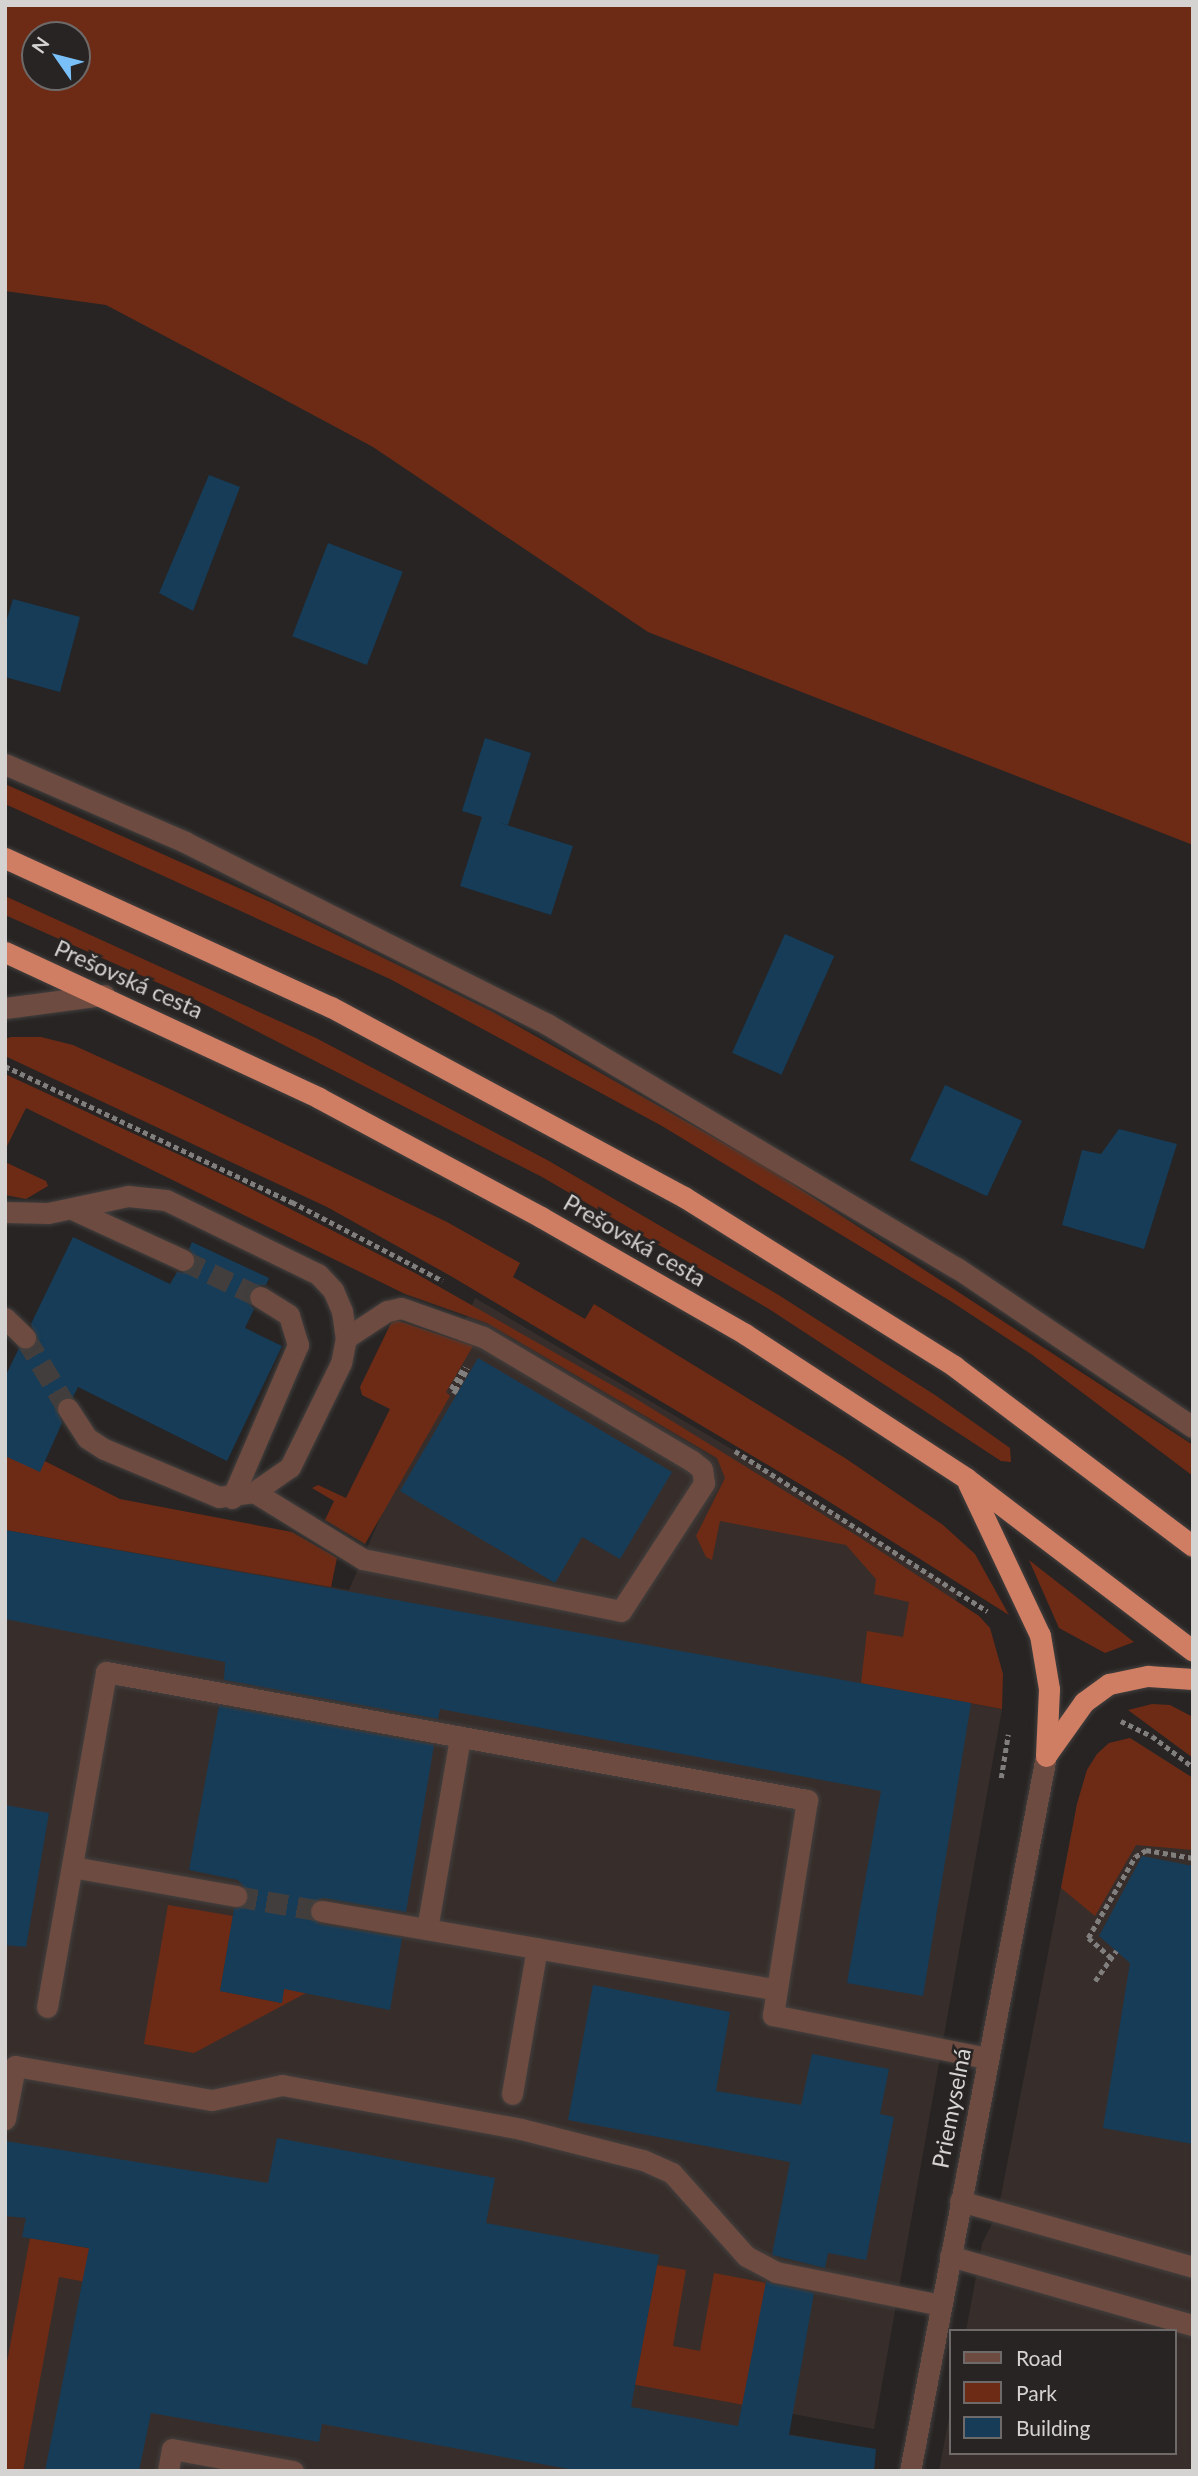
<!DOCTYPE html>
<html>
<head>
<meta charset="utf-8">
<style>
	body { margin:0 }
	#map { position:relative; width:1198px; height:2476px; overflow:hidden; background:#272423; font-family:Lato,sans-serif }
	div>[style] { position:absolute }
	.built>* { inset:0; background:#372e2b }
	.green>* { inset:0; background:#6d2b15 }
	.building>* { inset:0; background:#163c58; transform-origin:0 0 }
	.minor-tunnel>* { height:21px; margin-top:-10.5px; transform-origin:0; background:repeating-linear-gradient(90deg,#413e3d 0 21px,transparent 0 31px) }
	.path>* { height:4.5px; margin-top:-2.25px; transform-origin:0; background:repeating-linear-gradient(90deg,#817f7e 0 5px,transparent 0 8.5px) }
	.roads { filter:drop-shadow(0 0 2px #43403f) drop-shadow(0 0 2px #43403f) }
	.minor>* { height:21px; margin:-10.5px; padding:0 10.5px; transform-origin:10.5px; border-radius:10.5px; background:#6d4b40 }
	.highway>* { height:21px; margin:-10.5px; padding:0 10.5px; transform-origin:10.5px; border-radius:10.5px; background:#d07e63 }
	span { translate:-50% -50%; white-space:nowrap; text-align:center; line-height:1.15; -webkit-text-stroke:5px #272423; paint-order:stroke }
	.street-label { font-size:23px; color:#d5d3d2 }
	.frame { position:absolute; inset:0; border:7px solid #d5d3d2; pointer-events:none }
	.legend { position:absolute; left:949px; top:2329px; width:228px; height:126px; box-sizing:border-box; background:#272423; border:2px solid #6d6a69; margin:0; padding:9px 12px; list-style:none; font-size:21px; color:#d5d3d2 }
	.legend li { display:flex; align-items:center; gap:14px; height:35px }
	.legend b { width:35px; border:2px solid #6d6a69 }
	.north { position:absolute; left:21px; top:21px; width:70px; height:70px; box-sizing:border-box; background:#272423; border:2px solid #6d6a69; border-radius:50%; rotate:305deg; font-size:19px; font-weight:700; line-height:28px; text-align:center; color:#d5d3d2 }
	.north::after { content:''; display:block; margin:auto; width:24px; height:32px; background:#79bff8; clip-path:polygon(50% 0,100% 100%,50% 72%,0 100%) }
</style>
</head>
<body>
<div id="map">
	<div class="built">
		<i style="clip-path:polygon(475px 1298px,740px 1454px,958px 1591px,940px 1698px,1002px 1709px,874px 2429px,744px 2405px,752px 2428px,834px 2442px,828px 2471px,5px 2471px,5px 1530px,349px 1590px)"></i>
		<i style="clip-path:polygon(1130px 1738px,1193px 1778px,1193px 2471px,939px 2471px,951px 2407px,951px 2453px,1175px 2453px,1175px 2331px,966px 2331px,982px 2244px,998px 2211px,1077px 1804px,1087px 1770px,1097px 1754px,1109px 1743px)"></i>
	</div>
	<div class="green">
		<i style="clip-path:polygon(evenodd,5px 5px,1193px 5px,1193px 845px,648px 632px,373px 447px,231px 371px,106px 305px,5px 291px,5px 5px,35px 35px,77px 35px,77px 77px,35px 77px,35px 35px)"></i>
		<i style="clip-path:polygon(5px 784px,270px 902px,493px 1012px,768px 1168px,1193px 1445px,1193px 1476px,1031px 1354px,952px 1302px,662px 1126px,390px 979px,5px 804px)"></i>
		<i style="clip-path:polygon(5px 896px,316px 1038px,549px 1161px,777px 1294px,935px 1395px,1010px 1448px,1011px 1462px,1001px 1461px,769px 1309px,542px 1177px,190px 997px,5px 915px)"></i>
		<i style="clip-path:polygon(11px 1037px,41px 1037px,73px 1045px,172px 1090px,447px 1222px,520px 1263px,513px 1277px,585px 1319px,594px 1304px,845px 1458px,943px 1525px,975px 1554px,1009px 1615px,820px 1496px,449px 1275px,327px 1207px,5px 1056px,5px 1039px)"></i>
		<i style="clip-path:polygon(5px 1074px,238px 1182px,415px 1273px,638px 1400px,859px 1537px,979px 1616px,990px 1628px,1003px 1674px,1002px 1709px,861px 1683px,867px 1631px,903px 1637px,909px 1602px,874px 1594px,876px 1579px,846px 1545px,720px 1521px,712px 1560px,706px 1557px,696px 1536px,725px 1478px,717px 1458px,487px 1323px,405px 1294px,26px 1108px,5px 1150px)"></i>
		<i style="clip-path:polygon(5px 1162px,46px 1181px,48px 1186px,26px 1199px,5px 1195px)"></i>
		<i style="clip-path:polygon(393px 1319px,473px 1346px,446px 1392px,450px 1396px,365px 1544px,325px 1520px,334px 1501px,312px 1488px,318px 1485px,346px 1498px,390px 1409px,362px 1395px,360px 1387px)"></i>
		<i style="clip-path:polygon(5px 1441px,120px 1499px,292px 1532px,337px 1558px,331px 1587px,5px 1530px)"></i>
		<i style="clip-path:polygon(1029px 1560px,1134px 1642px,1105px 1653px,1059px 1628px)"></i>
		<i style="clip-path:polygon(1152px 1704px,1170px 1705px,1193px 1717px,1193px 1758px,1128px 1710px)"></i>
		<i style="clip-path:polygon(1130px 1738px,1193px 1778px,1193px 1850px,1136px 1845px,1095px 1916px,1061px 1888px,1077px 1804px,1087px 1770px,1097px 1754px,1109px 1743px)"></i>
		<i style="clip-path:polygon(168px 1905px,233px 1916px,220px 1991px,281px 2003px,287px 1976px,306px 1993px,194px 2053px,144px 2044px)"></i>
		<i style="clip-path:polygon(30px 2238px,642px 2345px,657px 2265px,686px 2270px,673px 2346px,700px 2351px,714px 2273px,766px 2283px,744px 2405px,59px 2277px,23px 2471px,5px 2471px,5px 2373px)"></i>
	</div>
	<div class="building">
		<i style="clip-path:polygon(209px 475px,240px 487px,193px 611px,159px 593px)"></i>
		<i style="left:328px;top:543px;width:80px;height:100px;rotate:21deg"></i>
		<i style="clip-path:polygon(13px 599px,80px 617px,60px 692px,5px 677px,5px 626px)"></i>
		<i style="clip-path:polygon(485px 738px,531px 753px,508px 825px,497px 822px,573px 846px,551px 915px,460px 886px,482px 817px,462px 811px)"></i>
		<i style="left:785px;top:934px;width:54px;height:130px;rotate:24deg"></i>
		<i style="left:945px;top:1085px;width:85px;height:83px;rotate:25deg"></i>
		<i style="clip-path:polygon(1119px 1129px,1177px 1144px,1144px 1249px,1062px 1225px,1082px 1150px,1101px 1154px)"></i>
		<i style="clip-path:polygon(73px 1237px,170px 1284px,177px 1272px,185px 1273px,195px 1266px,196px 1258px,189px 1249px,192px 1242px,269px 1278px,266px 1285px,254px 1285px,249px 1291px,248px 1303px,254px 1309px,245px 1328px,282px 1346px,227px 1461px,78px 1387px,73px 1397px,61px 1398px,56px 1404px,62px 1423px,40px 1472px,5px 1456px,5px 1377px,19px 1348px,29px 1349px,38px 1341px,31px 1324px)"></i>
		<i style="clip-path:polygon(478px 1358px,672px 1472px,620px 1559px,582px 1537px,555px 1583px,400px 1491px)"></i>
		<i style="clip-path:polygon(5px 1530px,971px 1703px,923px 1996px,847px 1983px,881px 1791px,440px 1709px,438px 1719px,224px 1680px,225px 1662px,5px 1619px)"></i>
		<i style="clip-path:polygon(219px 1706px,434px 1745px,406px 1912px,323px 1898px,311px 1902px,308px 1909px,319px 1924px,402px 1938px,390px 2010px,284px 1989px,282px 2003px,220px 1991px,234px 1909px,246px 1905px,248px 1892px,238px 1880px,189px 1870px)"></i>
		<i style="clip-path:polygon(5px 1805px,49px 1813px,26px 1947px,5px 1945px)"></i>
		<i style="clip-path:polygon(1142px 1856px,1193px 1866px,1193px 2144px,1103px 2128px,1130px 1963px,1099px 1936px)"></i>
		<i style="clip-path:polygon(593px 1985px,730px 2012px,716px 2091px,801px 2105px,812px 2054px,889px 2069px,880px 2114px,894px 2117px,866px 2260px,828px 2253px,825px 2268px,772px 2255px,790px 2162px,568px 2120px)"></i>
		<i style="clip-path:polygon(277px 2138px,495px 2178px,486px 2223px,659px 2255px,631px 2407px,738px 2426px,766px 2282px,814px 2293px,789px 2435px,876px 2449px,874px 2471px,580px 2471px,322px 2424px,319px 2442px,151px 2413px,139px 2471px,45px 2471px,89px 2248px,22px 2237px,26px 2218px,5px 2216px,5px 2141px,268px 2183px)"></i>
	</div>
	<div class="minor-tunnel">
		<i style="left:183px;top:1260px;width:85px;rotate:25.7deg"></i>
		<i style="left:25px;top:1337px;width:84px;rotate:59.2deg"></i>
		<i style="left:236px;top:1896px;width:86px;rotate:10deg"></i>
	</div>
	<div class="path">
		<i style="left:5px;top:1066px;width:318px;rotate:25.4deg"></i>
		<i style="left:292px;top:1202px;width:170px;rotate:27.6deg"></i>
		<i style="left:455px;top:1391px;width:26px;rotate:-61deg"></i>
		<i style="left:457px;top:1393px;width:7px;rotate:-146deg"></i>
		<i style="left:451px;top:1389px;width:26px;rotate:-59deg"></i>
		<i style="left:735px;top:1451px;width:299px;rotate:32.4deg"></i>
		<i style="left:1121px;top:1721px;width:34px;rotate:26deg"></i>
		<i style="left:1152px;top:1736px;width:51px;rotate:37.1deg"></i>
		<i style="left:1001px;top:1778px;width:44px;rotate:-80.8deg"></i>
		<i style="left:1111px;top:1958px;width:30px;rotate:-139deg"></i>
		<i style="left:1088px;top:1938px;width:94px;rotate:-59.9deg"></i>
		<i style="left:1135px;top:1857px;width:13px;rotate:-32deg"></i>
		<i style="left:1146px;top:1850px;width:48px;rotate:9.7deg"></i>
		<i style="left:1095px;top:1981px;width:37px;rotate:-55deg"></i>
	</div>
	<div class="roads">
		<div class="minor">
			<i style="left:5px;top:764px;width:196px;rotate:23.4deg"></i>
			<i style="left:185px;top:842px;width:405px;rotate:26.7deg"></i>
			<i style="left:547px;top:1024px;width:477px;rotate:30.8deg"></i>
			<i style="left:957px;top:1268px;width:285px;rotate:34deg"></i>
			<i style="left:5px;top:1008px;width:100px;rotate:-7.5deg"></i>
			<i style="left:74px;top:1210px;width:120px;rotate:24.6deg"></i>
			<i style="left:5px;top:1212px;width:43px;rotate:1.3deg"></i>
			<i style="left:48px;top:1213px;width:82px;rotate:-12deg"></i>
			<i style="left:128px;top:1196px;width:38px;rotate:6deg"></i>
			<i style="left:166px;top:1200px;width:169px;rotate:26deg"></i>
			<i style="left:318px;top:1274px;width:22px;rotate:47deg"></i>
			<i style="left:333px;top:1290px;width:23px;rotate:67deg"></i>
			<i style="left:342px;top:1311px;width:27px;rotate:82deg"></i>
			<i style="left:346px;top:1338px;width:25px;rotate:101deg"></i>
			<i style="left:341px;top:1363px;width:116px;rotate:116.1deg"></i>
			<i style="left:290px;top:1467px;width:44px;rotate:145.2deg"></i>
			<i style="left:254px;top:1492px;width:35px;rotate:172deg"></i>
			<i style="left:219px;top:1497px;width:125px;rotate:-157.3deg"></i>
			<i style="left:104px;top:1449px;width:20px;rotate:-147deg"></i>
			<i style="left:87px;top:1438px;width:35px;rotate:-123deg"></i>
			<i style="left:5px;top:1318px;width:28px;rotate:44deg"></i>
			<i style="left:254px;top:1492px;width:128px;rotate:31.6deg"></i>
			<i style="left:363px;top:1559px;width:263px;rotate:11.4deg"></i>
			<i style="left:621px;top:1611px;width:153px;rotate:-57deg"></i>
			<i style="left:704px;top:1483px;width:14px;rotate:-98deg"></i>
			<i style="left:702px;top:1469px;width:13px;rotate:-141deg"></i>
			<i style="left:692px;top:1461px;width:243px;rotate:-149.3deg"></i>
			<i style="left:483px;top:1337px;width:87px;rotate:-160.5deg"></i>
			<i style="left:401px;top:1308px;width:14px;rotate:168deg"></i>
			<i style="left:387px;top:1311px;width:49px;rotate:146.6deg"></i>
			<i style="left:232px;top:1498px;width:167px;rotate:-66.7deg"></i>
			<i style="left:298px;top:1345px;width:31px;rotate:-107deg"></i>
			<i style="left:289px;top:1315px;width:34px;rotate:-148deg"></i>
			<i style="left:72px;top:1867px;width:167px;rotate:10deg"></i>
			<i style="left:321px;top:1911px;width:462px;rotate:9.8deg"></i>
			<i style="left:427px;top:1929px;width:195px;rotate:-80.2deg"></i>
			<i style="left:47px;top:2007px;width:340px;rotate:-80deg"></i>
			<i style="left:106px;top:1672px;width:713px;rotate:10.35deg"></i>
			<i style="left:807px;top:1800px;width:218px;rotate:99deg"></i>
			<i style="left:773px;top:2015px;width:218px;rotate:11.4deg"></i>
			<i style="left:512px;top:2094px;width:148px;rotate:-80.3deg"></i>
			<i style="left:5px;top:2119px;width:54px;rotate:-79.3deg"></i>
			<i style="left:15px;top:2066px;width:200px;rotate:9.8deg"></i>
			<i style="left:212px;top:2100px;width:72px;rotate:-12.1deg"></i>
			<i style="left:282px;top:2085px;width:243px;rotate:10.4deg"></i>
			<i style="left:521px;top:2129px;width:126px;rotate:14.3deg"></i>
			<i style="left:643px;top:2160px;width:32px;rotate:24deg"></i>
			<i style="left:672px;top:2173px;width:111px;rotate:48.3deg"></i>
			<i style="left:746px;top:2256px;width:34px;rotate:28deg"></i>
			<i style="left:776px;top:2272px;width:168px;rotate:11.3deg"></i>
			<i style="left:960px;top:2201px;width:242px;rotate:15.8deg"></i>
			<i style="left:950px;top:2256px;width:253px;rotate:15.9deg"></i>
			<i style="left:168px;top:2471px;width:22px;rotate:-80deg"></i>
			<i style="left:172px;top:2449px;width:123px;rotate:10.3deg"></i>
			<i style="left:910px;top:2471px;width:728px;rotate:-79.23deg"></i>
		</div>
		<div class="highway">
			<i style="left:5px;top:858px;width:358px;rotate:24.6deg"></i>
			<i style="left:331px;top:1007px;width:401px;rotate:28.3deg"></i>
			<i style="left:684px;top:1197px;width:319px;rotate:32deg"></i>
			<i style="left:954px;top:1366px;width:299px;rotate:37deg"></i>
			<i style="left:5px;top:952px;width:346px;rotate:24.9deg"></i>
			<i style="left:319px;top:1098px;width:252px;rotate:28.2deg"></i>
			<i style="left:541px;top:1217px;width:235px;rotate:29.8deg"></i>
			<i style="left:745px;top:1334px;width:264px;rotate:33.1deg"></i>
			<i style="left:966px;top:1478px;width:285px;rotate:37.3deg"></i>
			<i style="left:968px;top:1483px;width:168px;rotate:64.7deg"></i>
			<i style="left:1040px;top:1635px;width:55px;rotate:80.5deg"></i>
			<i style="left:1049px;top:1689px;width:67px;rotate:92.6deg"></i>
			<i style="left:1047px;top:1754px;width:64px;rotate:-54.6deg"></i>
			<i style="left:1084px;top:1702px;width:31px;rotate:-36deg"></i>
			<i style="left:1109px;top:1684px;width:40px;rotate:-12deg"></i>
			<i style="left:1148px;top:1676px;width:45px;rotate:3.8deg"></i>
		</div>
	</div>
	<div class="street-label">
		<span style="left:129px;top:979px;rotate:24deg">Prešovská cesta</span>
		<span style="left:635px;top:1240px;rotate:30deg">Prešovská cesta</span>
		<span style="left:951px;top:2108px;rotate:-79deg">Priemyselná</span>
	</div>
	<div class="frame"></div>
	<ul class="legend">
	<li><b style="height:9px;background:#6d4b40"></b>Road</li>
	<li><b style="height:19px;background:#6d2b15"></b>Park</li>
	<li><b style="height:19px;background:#163c58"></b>Building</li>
	</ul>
	<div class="north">N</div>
</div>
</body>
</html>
